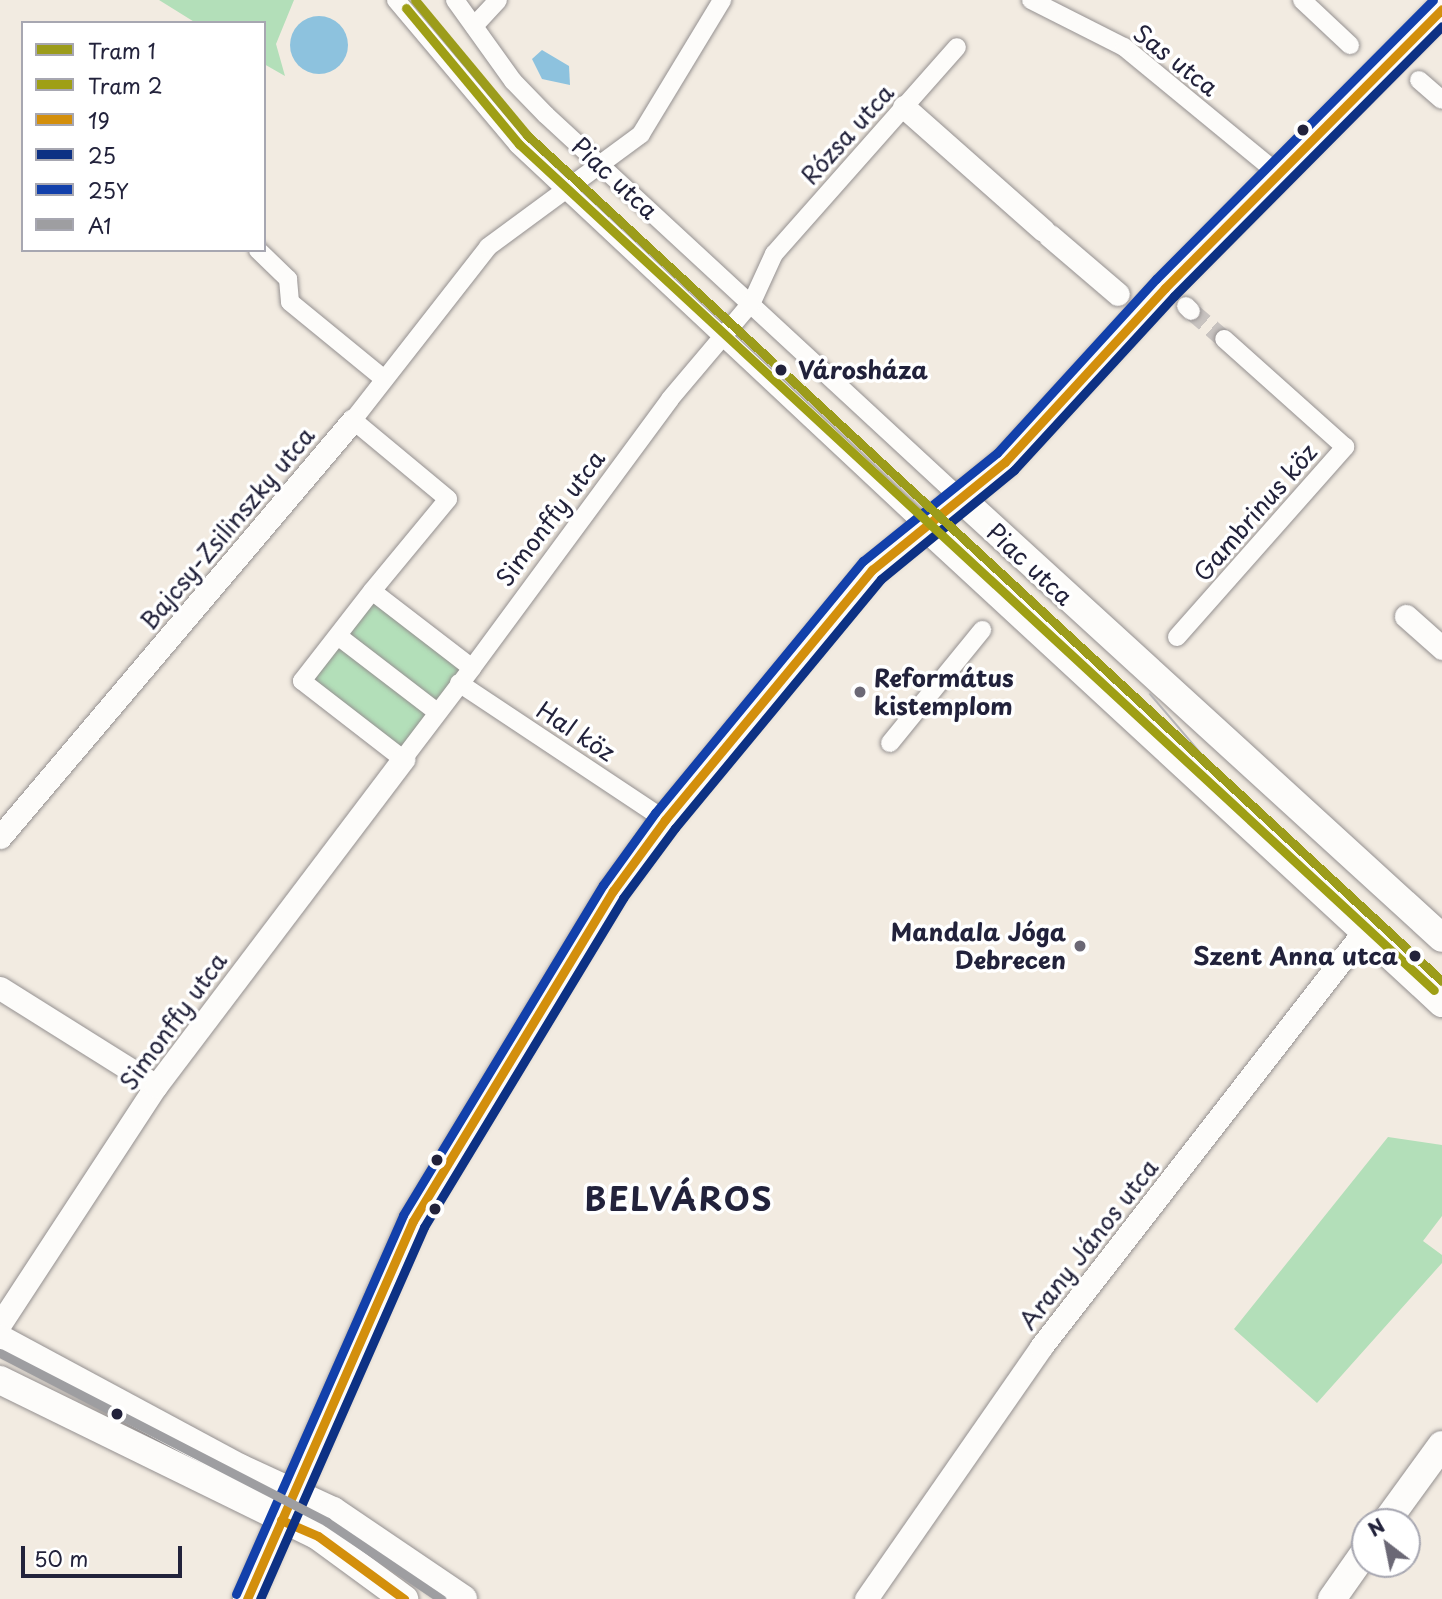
<!DOCTYPE html>
<html>
<head>
<meta charset="utf-8">
<style>
	body { margin:0 }
	#map { position:relative; width:1442px; height:1599px; overflow:hidden; background:#f2ebe1; font-family:"Playpen Sans",sans-serif }
	div>[style] { position:absolute }
	.green>* { inset:0; background:#b3dfb9; transform-origin:0 0 }
	.water>* { inset:0; background:#8dc2de }
	.round { border-radius:50% }
	.pedestrian-tunnel>* { height:18px; margin-top:-9px; transform-origin:0; background:repeating-linear-gradient(90deg,#c8c3c0 0 18px,transparent 0 27px) }
	.roads { filter:drop-shadow(0 0 2px #949090) drop-shadow(0 0 2px #949090) }
	.pedestrian>* { height:18px; margin:-9px; padding:0 9px; transform-origin:9px; border-radius:9px; background:#fdfcfa }
	.minor>* { height:23px; margin:-11.5px; padding:0 11.5px; transform-origin:11.5px; border-radius:11.5px; background:#fdfcfa }
	.tertiary>* { height:28px; margin:-14px; padding:0 14px; transform-origin:14px; border-radius:14px; background:#fdfcfa }
	.tram>* { height:2px; margin:-1px; padding:0 1px; transform-origin:1px; border-radius:1px; background:#b5b4b6 }
	.bus-1>* { height:9px; margin:-4.5px; padding:0 4.5px; transform-origin:4.5px; border-radius:4.5px; background:#d38f0c }
	.bus-2>* { height:9px; margin:-4.5px; padding:0 4.5px; transform-origin:4.5px; border-radius:4.5px; background:#0d3184 }
	.bus-3>* { height:9px; margin:-4.5px; padding:0 4.5px; transform-origin:4.5px; border-radius:4.5px; background:#1240ab }
	.bus-4>* { height:9px; margin:-4.5px; padding:0 4.5px; transform-origin:4.5px; border-radius:4.5px; background:#9e9ea1 }
	.tram-1>* { height:9px; margin:-4.5px; padding:0 4.5px; transform-origin:4.5px; border-radius:4.5px; background:#9c9c1b }
	.tram-2>* { height:9px; margin:-4.5px; padding:0 4.5px; transform-origin:4.5px; border-radius:4.5px; background:#9f9f15 }
	.dots>* { width:19px; height:19px; translate:-50% -50%; box-sizing:border-box; border:4px solid #fff; border-radius:50% }
	span { translate:-50% -50%; white-space:nowrap; text-align:center; line-height:1.15; -webkit-text-stroke:7px #fff; paint-order:stroke }
	.street-label { font-size:24px; color:#22223b }
	.stop-label { font-size:24px; color:#22223b; font-weight:700 }
	.left { translate:0 -50%; text-align:left }
	.right { translate:-100% -50%; text-align:right }
	.poi-label { font-size:24px; color:#22223b; font-weight:700 }
	.district-label { font-size:32px; color:#22223b; font-weight:700; letter-spacing:2px }
	.legend { position:absolute; left:21px; top:21px; width:245px; height:231px; box-sizing:border-box; background:#fff; border:2px solid #a7a7b1; margin:0; padding:9px 12px; list-style:none; font-size:21px; color:#22223b }
	.legend li { display:flex; align-items:center; gap:14px; height:35px }
	.legend b { width:35px; border:2px solid #a7a7b1 }
	.north { position:absolute; left:1351px; top:1508px; width:70px; height:70px; box-sizing:border-box; background:#fff; border:2px solid #a7a7b1; border-radius:50%; rotate:328deg; font-size:19px; font-weight:700; line-height:28px; text-align:center; color:#22223b }
	.north::after { content:''; display:block; margin:auto; width:24px; height:32px; background:#6b6875; clip-path:polygon(50% 0,100% 100%,50% 72%,0 100%) }
	.scale { position:absolute; left:21px; top:1546px; width:161px; height:32px; box-sizing:border-box; border:4px solid #22223b; border-top:0; padding-left:9px; font-size:21px; line-height:24px; white-space:nowrap; color:#22223b; -webkit-text-stroke:5px #fff; paint-order:stroke }
</style>
</head>
<body>
<div id="map">
	<div class="green">
		<i style="clip-path:polygon(159px 0,294px 0,276px 44px,285px 76px,264px 64px,264px 23px,196px 23px)"></i>
		<i style="left:372px;top:591px;width:126px;height:114px;rotate:38deg"></i>
		<i style="clip-path:polygon(1388px 1137px,1442px 1145px,1442px 1216px,1423px 1241px,1442px 1255px,1442px 1263px,1317px 1403px,1234px 1329px)"></i>
	</div>
	<div class="water">
		<i class="round" style="left:290px;top:16px;width:58px;height:58px"></i>
		<i style="clip-path:polygon(542px 50px,569px 66px,570px 85px,542px 79px,532px 59px)"></i>
	</div>
	<div class="pedestrian-tunnel">
		<i style="left:1191px;top:311px;width:43px;rotate:40.3deg"></i>
	</div>
	<div class="roads">
		<div class="pedestrian">
			<i style="left:396px;top:0;width:189px;rotate:49.9deg"></i>
			<i style="left:518px;top:145px;width:556px;rotate:43.11deg"></i>
			<i style="left:455px;top:0;width:100px;rotate:54.4deg"></i>
			<i style="left:513px;top:81px;width:47px;rotate:45.9deg"></i>
			<i style="left:546px;top:115px;width:561px;rotate:42.76deg"></i>
			<i style="left:1031px;top:0;width:104px;rotate:26.8deg"></i>
			<i style="left:1124px;top:47px;width:202px;rotate:39.4deg"></i>
			<i style="left:1302px;top:0;width:66px;rotate:43.2deg"></i>
			<i style="left:474px;top:26px;width:35px;rotate:-47deg"></i>
			<i style="left:1419px;top:80px;width:30px;rotate:41deg"></i>
			<i style="left:258px;top:250px;width:42px;rotate:44deg"></i>
			<i style="left:288px;top:279px;width:23px;rotate:85deg"></i>
			<i style="left:290px;top:302px;width:122px;rotate:39.3deg"></i>
			<i style="left:1186px;top:306px;width:7px;rotate:45deg"></i>
			<i style="left:372px;top:591px;width:119px;rotate:-50.4deg"></i>
			<i style="left:448px;top:499px;width:124px;rotate:-140.3deg"></i>
			<i style="left:353px;top:420px;width:219px;rotate:-52deg"></i>
			<i style="left:488px;top:247px;width:190px;rotate:-36.4deg"></i>
			<i style="left:641px;top:134px;width:157px;rotate:-58.8deg"></i>
			<i style="left:338px;top:636px;width:125px;rotate:37.5deg"></i>
			<i style="left:1177px;top:637px;width:254px;rotate:-48.5deg"></i>
			<i style="left:1345px;top:447px;width:162px;rotate:-138.2deg"></i>
			<i style="left:472px;top:668px;width:126px;rotate:-142.4deg"></i>
			<i style="left:372px;top:591px;width:114px;rotate:127.9deg"></i>
			<i style="left:302px;top:681px;width:128px;rotate:37.7deg"></i>
			<i style="left:403px;top:759px;width:114px;rotate:-52.8deg"></i>
			<i style="left:472px;top:668px;width:334px;rotate:-53.6deg"></i>
			<i style="left:670px;top:399px;width:127px;rotate:-49.8deg"></i>
			<i style="left:752px;top:302px;width:53px;rotate:-65.4deg"></i>
			<i style="left:774px;top:254px;width:276px;rotate:-48.5deg"></i>
			<i style="left:459px;top:683px;width:247px;rotate:33.6deg"></i>
			<i style="left:890px;top:743px;width:146px;rotate:-50.8deg"></i>
		</div>
		<div class="minor">
			<i style="left:904px;top:107px;width:186px;rotate:41.5deg"></i>
			<i style="left:1050px;top:236px;width:89px;rotate:40.5deg"></i>
			<i style="left:1406px;top:616px;width:48px;rotate:41.6deg"></i>
			<i style="left:0;top:837px;width:546px;rotate:-49.75deg"></i>
			<i style="left:0;top:988px;width:184px;rotate:32.1deg"></i>
			<i style="left:0;top:1324px;width:285px;rotate:-56.8deg"></i>
			<i style="left:156px;top:1086px;width:410px;rotate:-52.9deg"></i>
			<i style="left:866px;top:1599px;width:307px;rotate:-55.2deg"></i>
			<i style="left:1041px;top:1347px;width:528px;rotate:-52.15deg"></i>
		</div>
		<div class="tertiary">
			<i style="left:958px;top:496px;width:655px;rotate:42.4deg"></i>
			<i style="left:924px;top:525px;width:705px;rotate:42.7deg"></i>
			<i style="left:0;top:1339px;width:272px;rotate:28.3deg"></i>
			<i style="left:240px;top:1468px;width:102px;rotate:24.8deg"></i>
			<i style="left:333px;top:1511px;width:157px;rotate:34.1deg"></i>
			<i style="left:0;top:1380px;width:354px;rotate:26.1deg"></i>
			<i style="left:318px;top:1536px;width:107px;rotate:36.2deg"></i>
			<i style="left:1386px;top:1522px;width:95px;rotate:-54deg"></i>
			<i style="left:247px;top:1599px;width:413px;rotate:-66.3deg"></i>
			<i style="left:413px;top:1221px;width:386px;rotate:-58.8deg"></i>
			<i style="left:613px;top:891px;width:88px;rotate:-53.8deg"></i>
			<i style="left:665px;top:820px;width:325px;rotate:-50.4deg"></i>
			<i style="left:872px;top:570px;width:171px;rotate:-39.1deg"></i>
			<i style="left:1005px;top:462px;width:236px;rotate:-47.4deg"></i>
			<i style="left:1165px;top:288px;width:393px;rotate:-45.2deg"></i>
			<i style="left:1332px;top:1599px;width:57px;rotate:-54.9deg"></i>
		</div>
	</div>
	<div class="tram">
		<i style="left:1150px;top:694px;width:108px;rotate:49.5deg"></i>
	</div>
	<div class="bus-1">
		<i style="left:281px;top:1520px;width:40px;rotate:23.4deg"></i>
		<i style="left:318px;top:1536px;width:107px;rotate:36.2deg"></i>
		<i style="left:247px;top:1599px;width:413px;rotate:-66.3deg"></i>
		<i style="left:413px;top:1221px;width:386px;rotate:-58.8deg"></i>
		<i style="left:613px;top:891px;width:88px;rotate:-53.8deg"></i>
		<i style="left:665px;top:820px;width:325px;rotate:-50.4deg"></i>
		<i style="left:872px;top:570px;width:171px;rotate:-39.1deg"></i>
		<i style="left:1005px;top:462px;width:236px;rotate:-47.4deg"></i>
		<i style="left:1165px;top:288px;width:393px;rotate:-45.2deg"></i>
	</div>
	<div class="bus-2">
		<i style="left:260px;top:1599px;width:407px;rotate:-66.2deg"></i>
		<i style="left:424px;top:1227px;width:385px;rotate:-58.8deg"></i>
		<i style="left:623px;top:898px;width:87px;rotate:-53.4deg"></i>
		<i style="left:675px;top:828px;width:323px;rotate:-50.4deg"></i>
		<i style="left:881px;top:579px;width:172px;rotate:-39.3deg"></i>
		<i style="left:1014px;top:470px;width:236px;rotate:-47.4deg"></i>
		<i style="left:1174px;top:296px;width:380px;rotate:-45.2deg"></i>
	</div>
	<div class="bus-3">
		<i style="left:236px;top:1594px;width:414px;rotate:-66.2deg"></i>
		<i style="left:403px;top:1215px;width:386px;rotate:-58.8deg"></i>
		<i style="left:603px;top:885px;width:89px;rotate:-54.2deg"></i>
		<i style="left:655px;top:813px;width:327px;rotate:-50.5deg"></i>
		<i style="left:863px;top:561px;width:172px;rotate:-38.9deg"></i>
		<i style="left:997px;top:453px;width:236px;rotate:-47.6deg"></i>
		<i style="left:1156px;top:279px;width:393px;rotate:-45.2deg"></i>
	</div>
	<div class="bus-4">
		<i style="left:0;top:1353px;width:368px;rotate:27.3deg"></i>
		<i style="left:327px;top:1522px;width:138px;rotate:34deg"></i>
	</div>
	<div class="tram-1">
		<i style="left:415px;top:0;width:175px;rotate:50.3deg"></i>
		<i style="left:527px;top:135px;width:1246px;rotate:42.76deg"></i>
	</div>
	<div class="tram-2">
		<i style="left:406px;top:8px;width:177px;rotate:50.3deg"></i>
		<i style="left:519px;top:144px;width:1246px;rotate:42.76deg"></i>
	</div>
	<div class="dots">
		<i style="left:1303px;top:130px;background:#22223b"></i>
		<i style="left:781px;top:370px;background:#22223b"></i>
		<i style="left:860px;top:692px;background:#6b6875"></i>
		<i style="left:1080px;top:946px;background:#6b6875"></i>
		<i style="left:1415px;top:956px;background:#22223b"></i>
		<i style="left:437px;top:1160px;background:#22223b"></i>
		<i style="left:435px;top:1209px;background:#22223b"></i>
		<i style="left:117px;top:1414px;background:#22223b"></i>
	</div>
	<div class="street-label">
		<span style="left:1176px;top:60px;rotate:38deg">Sas utca</span>
		<span style="left:847px;top:134px;rotate:-48deg">Rózsa utca</span>
		<span style="left:615px;top:178px;rotate:43deg">Piac utca</span>
		<span style="left:1255px;top:512px;rotate:-49deg">Gambrinus köz</span>
		<span style="left:550px;top:518px;rotate:-53deg">Simonffy utca</span>
		<span style="left:227px;top:528px;rotate:-50deg">Bajcsy-Zsilinszky utca</span>
		<span style="left:1030px;top:564px;rotate:43deg">Piac utca</span>
		<span style="left:576px;top:731px;rotate:33deg">Hal köz</span>
		<span style="left:173px;top:1021px;rotate:-54deg">Simonffy utca</span>
		<span style="left:1088px;top:1244px;rotate:-52deg">Arany János utca</span>
	</div>
	<div class="stop-label">
		<span class="left" style="left:798px;top:370px">Városháza</span>
		<span class="right" style="left:1398px;top:956px">Szent Anna utca</span>
	</div>
	<div class="poi-label">
		<span class="left" style="left:874px;top:692px">Református<br>kistemplom</span>
		<span class="right" style="left:1066px;top:946px">Mandala Jóga<br>Debrecen</span>
	</div>
	<div class="district-label">
		<span style="left:679px;top:1198px">BELVÁROS</span>
	</div>
	<ul class="legend">
	<li><b style="height:9px;background:#9c9c1b"></b>Tram 1</li>
	<li><b style="height:9px;background:#9f9f15"></b>Tram 2</li>
	<li><b style="height:9px;background:#d38f0c"></b>19</li>
	<li><b style="height:9px;background:#0d3184"></b>25</li>
	<li><b style="height:9px;background:#1240ab"></b>25Y</li>
	<li><b style="height:9px;background:#9e9ea1"></b>A1</li>
	</ul>
	<div class="north">N</div>
	<div class="scale">50 m</div>
</div>
</body>
</html>
